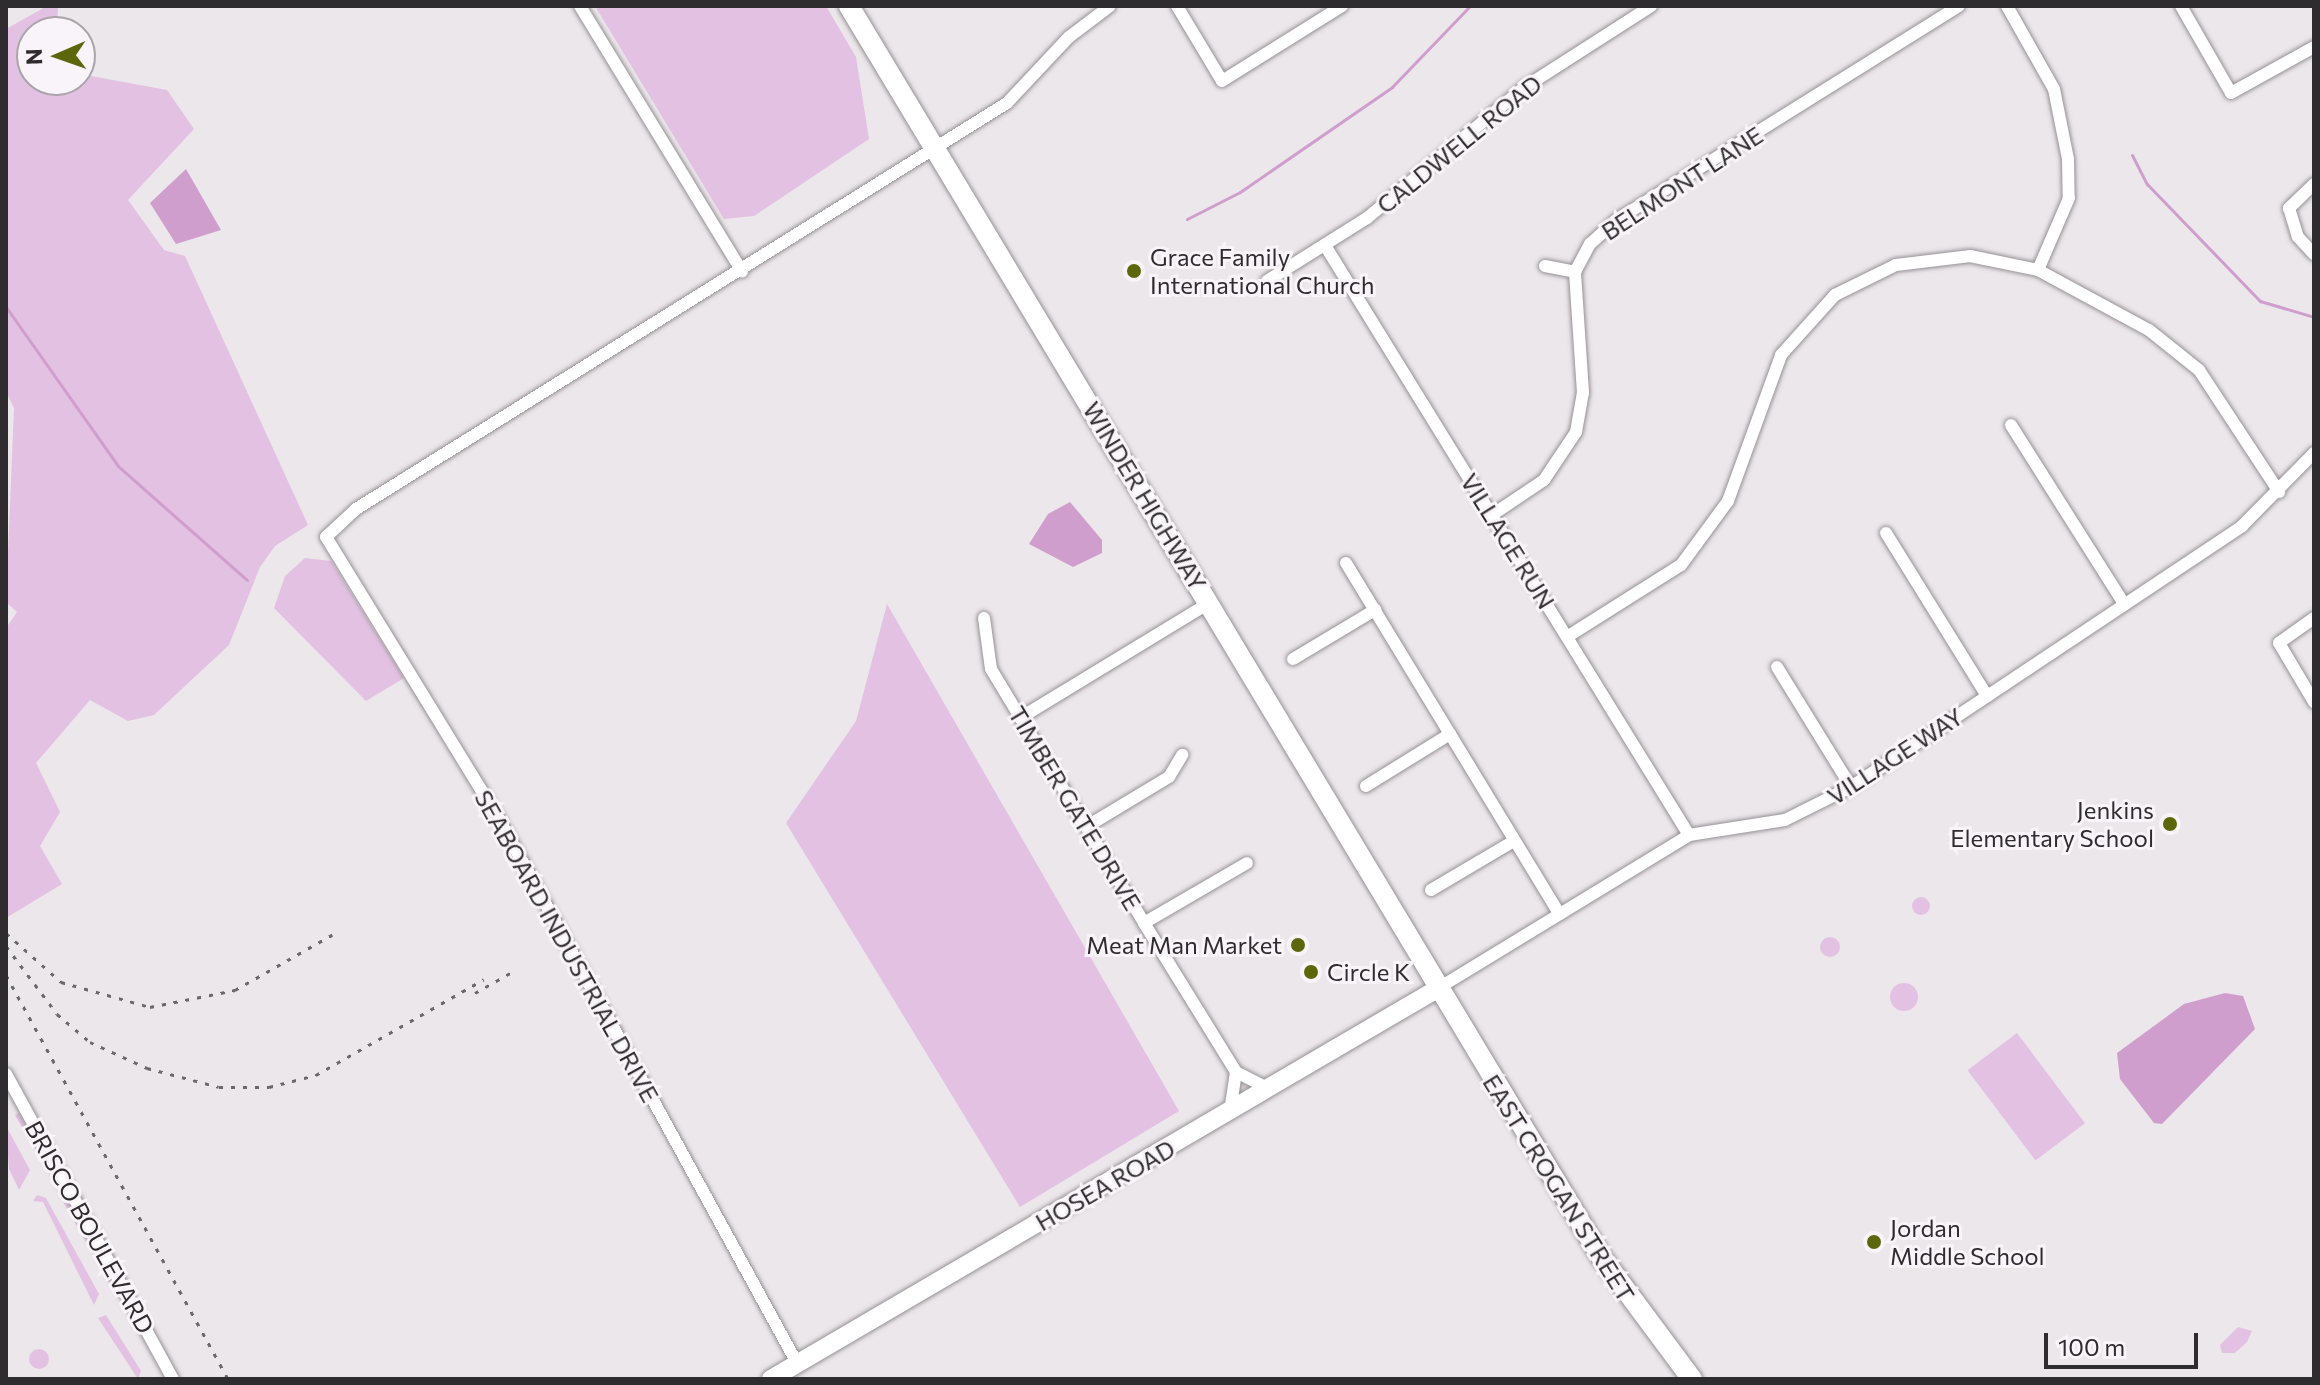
<!DOCTYPE html>
<html>
<head>
<meta charset="utf-8">
<style>
	body { margin:0 }
	#map { position:relative; width:2320px; height:1385px; overflow:hidden; background:#ece7eb; font-family:Commissioner,sans-serif }
	div>[style] { position:absolute }
	.green>* { inset:0; background:#e3c1e2; transform-origin:0 0 }
	.round { border-radius:50% }
	.water>* { inset:0; background:#cf9ecd }
	.stream>* { height:3px; margin:-1.5px; padding:0 1.5px; transform-origin:1.5px; border-radius:1.5px; background:#cf9ecd }
	.roads { filter:drop-shadow(0 0 2px #969195) drop-shadow(0 0 2px #969195) }
	.street>* { height:12px; margin:-6px; padding:0 6px; transform-origin:6px; border-radius:6px; background:#fff }
	.secondary>* { height:18px; margin:-9px; padding:0 9px; transform-origin:9px; border-radius:9px; background:#fff }
	.primary>* { height:20px; margin:-10px; padding:0 10px; transform-origin:10px; border-radius:10px; background:#fff }
	.rail>* { height:3px; margin-top:-1.5px; transform-origin:0; background:repeating-linear-gradient(90deg,#6b686b 0 4px,transparent 0 12px) }
	.dots>* { width:22px; height:22px; translate:-50% -50%; box-sizing:border-box; border:4px solid #f9f4f9; border-radius:50% }
	span { translate:-50% -50%; white-space:nowrap; text-align:center; line-height:1.15; -webkit-text-stroke:6px #f9f4f9; paint-order:stroke }
	.street-label { font-size:24px; color:#2e2c2e }
	.poi-label { font-size:24px; color:#2e2c2e }
	.left { translate:0 -50%; text-align:left }
	.right { translate:-100% -50%; text-align:right }
	.frame { position:absolute; inset:0; border:8px solid #2e2c2e; pointer-events:none }
	.north { position:absolute; left:16px; top:16px; width:80px; height:80px; box-sizing:border-box; background:#f9f4f9; border:2px solid #a8a4a8; border-radius:50%; rotate:268deg; font-size:22px; font-weight:700; line-height:32px; text-align:center; color:#2e2c2e }
	.north::after { content:''; display:block; margin:auto; width:28px; height:36px; background:#5c670c; clip-path:polygon(50% 0,100% 100%,50% 72%,0 100%) }
	.scale { position:absolute; left:2044px; top:1333px; width:154px; height:36px; box-sizing:border-box; border:4px solid #2e2c2e; border-top:0; padding-left:10px; font-size:24px; line-height:28px; white-space:nowrap; color:#2e2c2e; -webkit-text-stroke:6px #f9f4f9; paint-order:stroke }
</style>
</head>
<body>
<div id="map">
	<div class="green">
		<i style="clip-path:polygon(47px 6px,58px 6px,57px 32px,32px 32px,32px 80px,80px 80px,80px 74px,167px 90px,194px 129px,128px 200px,164px 250px,185px 256px,308px 525px,275px 546px,260px 567px,229px 645px,154px 715px,128px 721px,90px 700px,36px 763px,60px 812px,40px 846px,62px 884px,6px 918px,6px 628px,17px 612px,6px 602px,14px 408px,6px 392px,6px 29px)"></i>
		<i style="clip-path:polygon(595px 6px,826px 6px,856px 57px,869px 139px,754px 216px,724px 219px)"></i>
		<i style="clip-path:polygon(305px 558px,331px 561px,404px 678px,366px 701px,274px 608px,285px 576px)"></i>
		<i style="clip-path:polygon(887px 604px,1179px 1111px,1020px 1207px,786px 823px,856px 721px)"></i>
		<i class="round" style="left:1912px;top:897px;width:18px;height:18px"></i>
		<i class="round" style="left:1820px;top:937px;width:20px;height:20px"></i>
		<i class="round" style="left:1890px;top:983px;width:28px;height:28px"></i>
		<i style="left:2017px;top:1033px;width:113px;height:62px;rotate:53deg"></i>
		<i style="clip-path:polygon(19px 1113px,48px 1165px,47px 1168px,15px 1115px)"></i>
		<i style="clip-path:polygon(6px 1126px,30px 1170px,19px 1190px,9px 1169px)"></i>
		<i style="clip-path:polygon(61px 1188px,117px 1291px,115px 1293px,57px 1191px)"></i>
		<i style="clip-path:polygon(37px 1195px,46px 1198px,99px 1294px,94px 1305px,43px 1202px,33px 1201px)"></i>
		<i style="clip-path:polygon(106px 1315px,141px 1371px,138px 1379px,98px 1318px)"></i>
		<i style="clip-path:polygon(2238px 1327px,2252px 1331px,2247px 1342px,2235px 1353px,2222px 1353px,2220px 1345px)"></i>
		<i class="round" style="left:29px;top:1349px;width:20px;height:20px"></i>
	</div>
	<div class="water">
		<i style="clip-path:polygon(186px 169px,221px 230px,176px 244px,150px 203px)"></i>
		<i style="clip-path:polygon(1070px 502px,1102px 540px,1102px 553px,1073px 567px,1029px 544px,1048px 514px)"></i>
		<i style="clip-path:polygon(2225px 993px,2243px 996px,2255px 1029px,2162px 1124px,2154px 1123px,2120px 1079px,2117px 1053px,2184px 1004px)"></i>
	</div>
	<div class="stream">
		<i style="left:2132px;top:155px;width:33px;rotate:63deg"></i>
		<i style="left:2147px;top:184px;width:163px;rotate:46deg"></i>
		<i style="left:2260px;top:301px;width:56px;rotate:16.5deg"></i>
		<i style="left:1187px;top:219px;width:59px;rotate:-27deg"></i>
		<i style="left:1240px;top:192px;width:185px;rotate:-34.6deg"></i>
		<i style="left:1392px;top:87px;width:112px;rotate:-46.1deg"></i>
		<i style="left:6px;top:307px;width:194px;rotate:54.8deg"></i>
		<i style="left:118px;top:466px;width:172px;rotate:41.5deg"></i>
	</div>
	<div class="roads">
		<div class="street">
			<i style="left:580px;top:6px;width:311px;rotate:58.6deg"></i>
			<i style="left:1177px;top:6px;width:87px;rotate:59deg"></i>
			<i style="left:1222px;top:81px;width:142px;rotate:-32deg"></i>
			<i style="left:2007px;top:6px;width:95px;rotate:60.5deg"></i>
			<i style="left:2054px;top:89px;width:71px;rotate:78.7deg"></i>
			<i style="left:2068px;top:159px;width:39px;rotate:89deg"></i>
			<i style="left:2069px;top:198px;width:78px;rotate:113.3deg"></i>
			<i style="left:2181px;top:6px;width:100px;rotate:60.1deg"></i>
			<i style="left:2231px;top:93px;width:95px;rotate:-29deg"></i>
			<i style="left:2314px;top:184px;width:35px;rotate:136deg"></i>
			<i style="left:2289px;top:208px;width:30px;rotate:73deg"></i>
			<i style="left:2298px;top:237px;width:23px;rotate:47deg"></i>
			<i style="left:1326px;top:247px;width:691px;rotate:58.31deg"></i>
			<i style="left:1545px;top:266px;width:31px;rotate:11deg"></i>
			<i style="left:1267px;top:281px;width:118px;rotate:-32.2deg"></i>
			<i style="left:1367px;top:218px;width:205px;rotate:-39.7deg"></i>
			<i style="left:1525px;top:87px;width:150px;rotate:-32.7deg"></i>
			<i style="left:2011px;top:425px;width:212px;rotate:57.7deg"></i>
			<i style="left:1492px;top:515px;width:63px;rotate:-33.9deg"></i>
			<i style="left:1544px;top:480px;width:58px;rotate:-56.3deg"></i>
			<i style="left:1576px;top:432px;width:40px;rotate:-80deg"></i>
			<i style="left:1583px;top:393px;width:121px;rotate:-93.8deg"></i>
			<i style="left:1575px;top:272px;width:32px;rotate:-62deg"></i>
			<i style="left:1590px;top:244px;width:38px;rotate:-42deg"></i>
			<i style="left:1618px;top:219px;width:402px;rotate:-32deg"></i>
			<i style="left:1886px;top:533px;width:192px;rotate:58.2deg"></i>
			<i style="left:1346px;top:563px;width:411px;rotate:58.7deg"></i>
			<i style="left:984px;top:618px;width:51px;rotate:82.2deg"></i>
			<i style="left:991px;top:669px;width:297px;rotate:58.9deg"></i>
			<i style="left:1144px;top:923px;width:175px;rotate:58.3deg"></i>
			<i style="left:1236px;top:1072px;width:38px;rotate:27deg"></i>
			<i style="left:2314px;top:618px;width:43px;rotate:144.5deg"></i>
			<i style="left:2279px;top:643px;width:69px;rotate:59.3deg"></i>
			<i style="left:1567px;top:637px;width:135px;rotate:-32.3deg"></i>
			<i style="left:1681px;top:565px;width:79px;rotate:-53.7deg"></i>
			<i style="left:1728px;top:501px;width:155px;rotate:-70deg"></i>
			<i style="left:1781px;top:355px;width:81px;rotate:-48deg"></i>
			<i style="left:1835px;top:295px;width:68px;rotate:-26.2deg"></i>
			<i style="left:1896px;top:265px;width:75px;rotate:-6.9deg"></i>
			<i style="left:1970px;top:256px;width:69px;rotate:11.6deg"></i>
			<i style="left:2038px;top:270px;width:126px;rotate:28.4deg"></i>
			<i style="left:2149px;top:330px;width:64px;rotate:38.7deg"></i>
			<i style="left:2199px;top:370px;width:146px;rotate:56.7deg"></i>
			<i style="left:1293px;top:659px;width:96px;rotate:-30.9deg"></i>
			<i style="left:1777px;top:667px;width:141px;rotate:58.3deg"></i>
			<i style="left:1020px;top:718px;width:221px;rotate:-31.3deg"></i>
			<i style="left:1366px;top:786px;width:99px;rotate:-31.8deg"></i>
			<i style="left:1086px;top:827px;width:97px;rotate:-31.1deg"></i>
			<i style="left:1169px;top:777px;width:26px;rotate:-59deg"></i>
			<i style="left:1431px;top:890px;width:96px;rotate:-30.6deg"></i>
			<i style="left:1144px;top:923px;width:119px;rotate:-30.2deg"></i>
			<i style="left:1437px;top:989px;width:295px;rotate:-31.4deg"></i>
			<i style="left:1689px;top:835px;width:97px;rotate:-8.9deg"></i>
			<i style="left:1785px;top:820px;width:74px;rotate:-26.6deg"></i>
			<i style="left:1851px;top:787px;width:470px;rotate:-33.7deg"></i>
			<i style="left:2242px;top:526px;width:103px;rotate:-45.4deg"></i>
			<i style="left:6px;top:1074px;width:348px;rotate:61.3deg"></i>
			<i style="left:1230px;top:1112px;width:40px;rotate:-81.5deg"></i>
			<i style="left:797px;top:1363px;width:620px;rotate:-118.71deg"></i>
			<i style="left:499px;top:819px;width:331px;rotate:-121.5deg"></i>
			<i style="left:326px;top:537px;width:41px;rotate:-43deg"></i>
			<i style="left:356px;top:509px;width:767px;rotate:-31.95deg"></i>
			<i style="left:1007px;top:103px;width:91px;rotate:-46.8deg"></i>
			<i style="left:1069px;top:37px;width:51px;rotate:-37.1deg"></i>
		</div>
		<div class="secondary">
			<i style="left:771px;top:1379px;width:772px;rotate:-30.35deg"></i>
		</div>
		<div class="primary">
			<i style="left:849px;top:6px;width:1461px;rotate:58.98deg"></i>
			<i style="left:1602px;top:1258px;width:151px;rotate:53.4deg"></i>
		</div>
	</div>
	<div class="rail">
		<i style="left:6px;top:933px;width:74px;rotate:41.7deg"></i>
		<i style="left:61px;top:982px;width:92px;rotate:15.7deg"></i>
		<i style="left:150px;top:1007px;width:87px;rotate:-11.3deg"></i>
		<i style="left:235px;top:990px;width:112px;rotate:-29.6deg"></i>
		<i style="left:6px;top:946px;width:85px;rotate:53.1deg"></i>
		<i style="left:57px;top:1014px;width:43px;rotate:40.3deg"></i>
		<i style="left:90px;top:1042px;width:63px;rotate:24.5deg"></i>
		<i style="left:147px;top:1068px;width:74px;rotate:14.8deg"></i>
		<i style="left:219px;top:1087px;width:50px"></i>
		<i style="left:269px;top:1087px;width:49px;rotate:-14.3deg"></i>
		<i style="left:316px;top:1075px;width:193px;rotate:-29.7deg"></i>
		<i style="left:6px;top:975px;width:461px;rotate:61.2deg"></i>
		<i style="left:475px;top:993px;width:43px;rotate:-29.6deg"></i>
	</div>
	<div class="dots">
		<i style="left:1134px;top:271px;background:#5c670c"></i>
		<i style="left:2170px;top:824px;background:#5c670c"></i>
		<i style="left:1298px;top:945px;background:#5c670c"></i>
		<i style="left:1311px;top:972px;background:#5c670c"></i>
		<i style="left:1874px;top:1242px;background:#5c670c"></i>
	</div>
	<div class="street-label">
		<span style="left:1459px;top:144px;rotate:-39deg">CALDWELL ROAD</span>
		<span style="left:1682px;top:183px;rotate:-33deg">BELMONT LANE</span>
		<span style="left:1145px;top:496px;rotate:59deg">WINDER HIGHWAY</span>
		<span style="left:1508px;top:541px;rotate:58deg">VILLAGE RUN</span>
		<span style="left:1895px;top:756px;rotate:-33deg">VILLAGE WAY</span>
		<span style="left:1075px;top:808px;rotate:59deg">TIMBER GATE DRIVE</span>
		<span style="left:567px;top:946px;rotate:61deg">SEABOARD INDUSTRIAL DRIVE</span>
		<span style="left:1105px;top:1185px;rotate:-30deg">HOSEA ROAD</span>
		<span style="left:1559px;top:1188px;rotate:58deg">EAST CROGAN STREET</span>
		<span style="left:90px;top:1227px;rotate:61deg">BRISCO BOULEVARD</span>
	</div>
	<div class="poi-label">
		<span class="left" style="left:1150px;top:271px">Grace Family<br>International Church</span>
		<span class="right" style="left:2154px;top:824px">Jenkins<br>Elementary School</span>
		<span class="right" style="left:1282px;top:945px">Meat Man Market</span>
		<span class="left" style="left:1327px;top:972px">Circle K</span>
		<span class="left" style="left:1890px;top:1242px">Jordan<br>Middle School</span>
	</div>
	<div class="frame"></div>
	<div class="north">N</div>
	<div class="scale">100 m</div>
</div>
</body>
</html>
